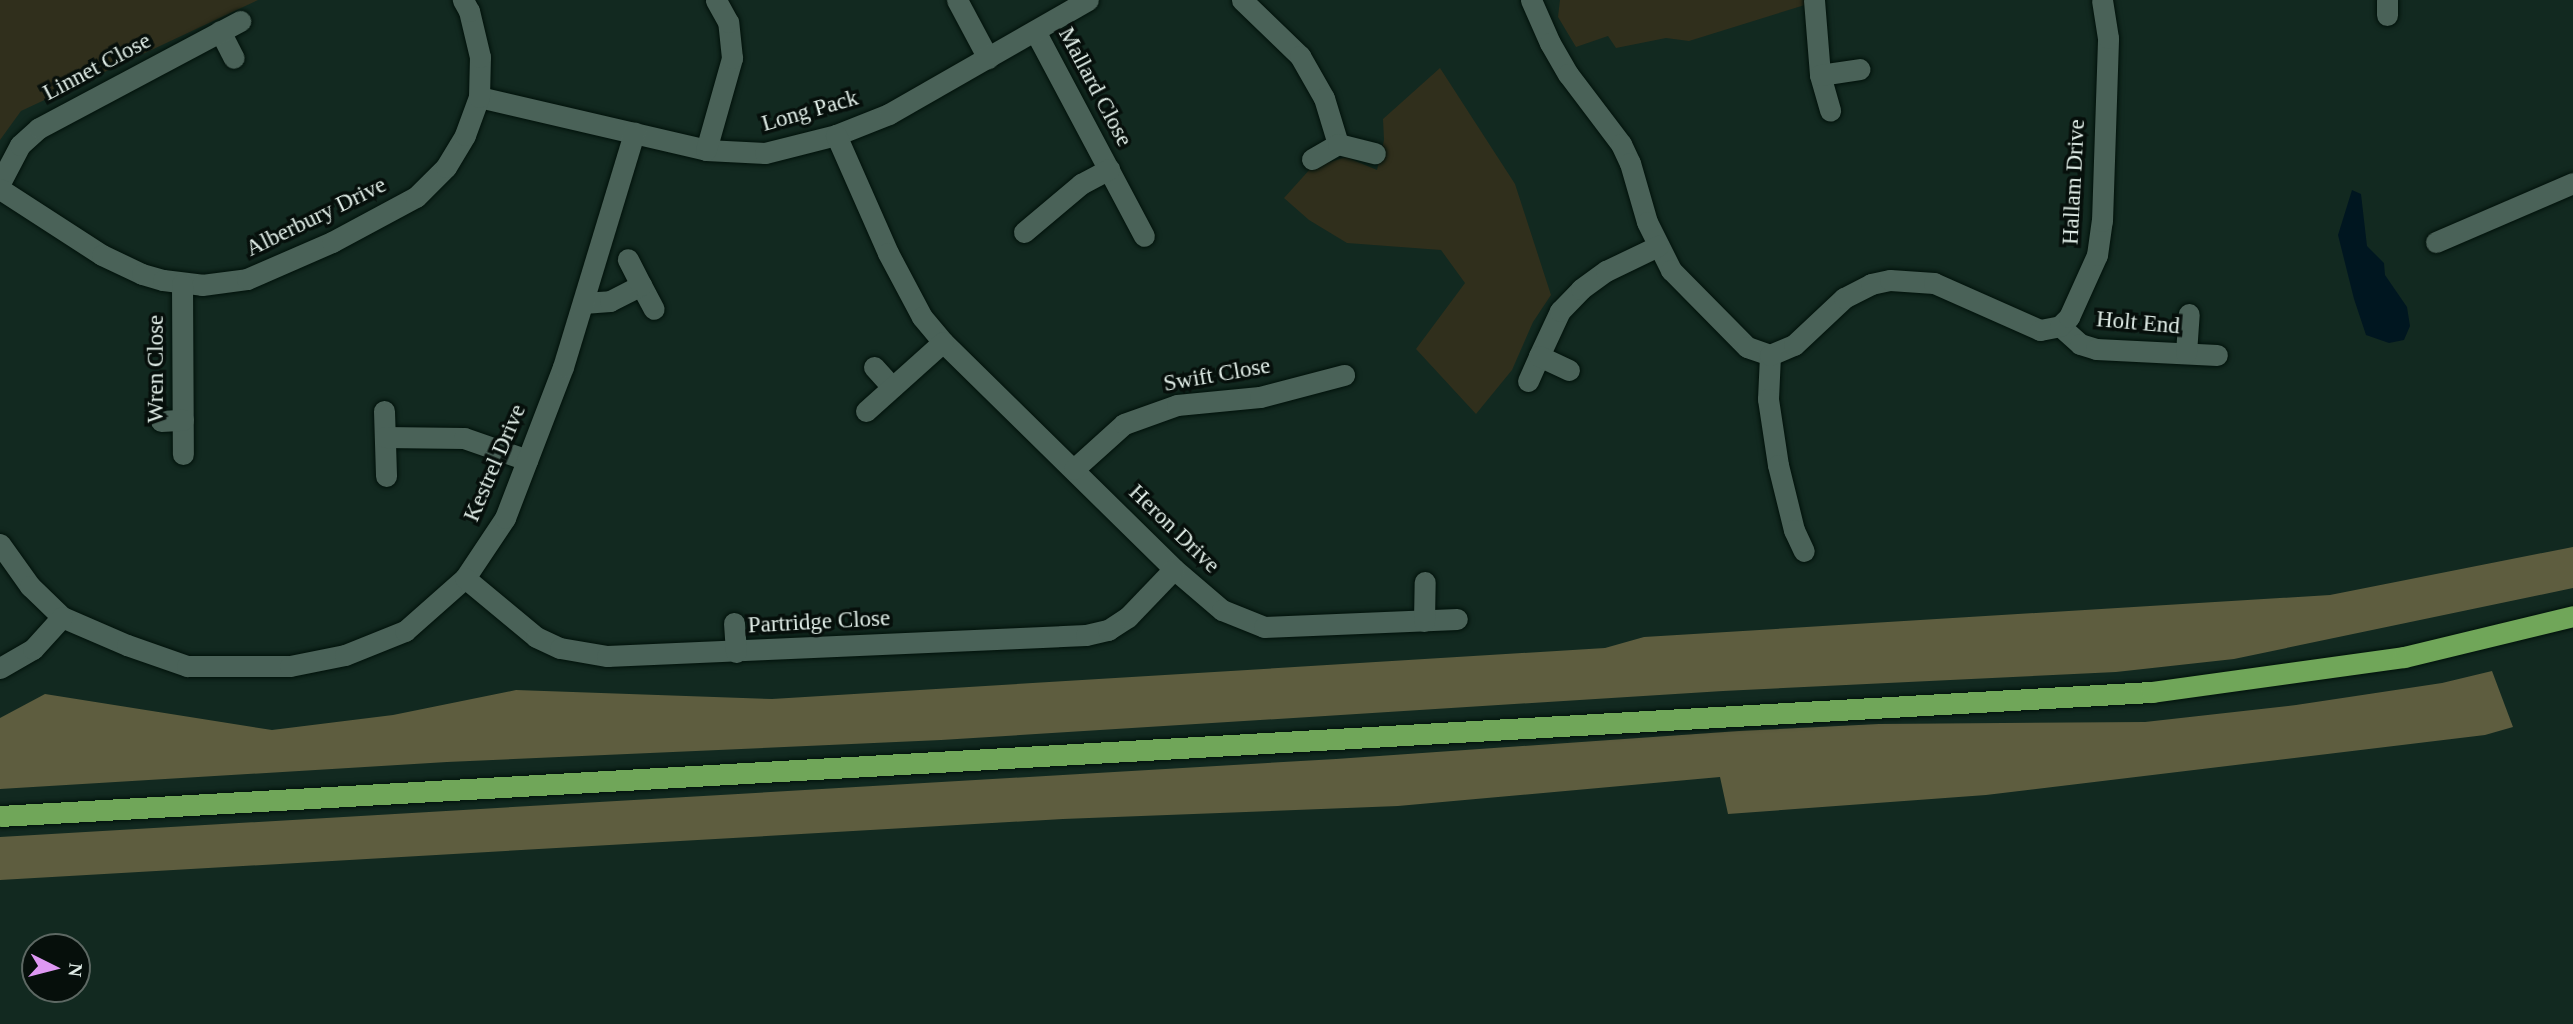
<!DOCTYPE html>
<html>
<head>
<meta charset="utf-8">
<style>
	body { margin:0 }
	#map { position:relative; width:2573px; height:1024px; overflow:hidden; background:#122920; font-family:"Times New Roman",serif }
	div>[style] { position:absolute }
	.green>* { inset:0; background:#302f1c }
	.forest>* { inset:0; background:#5e5d3f }
	.water>* { inset:0; background:#001620 }
	.roads { filter:drop-shadow(0 0 2px #00110a) drop-shadow(0 0 2px #00110a) }
	.street>* { height:21px; margin:-10.5px; padding:0 10.5px; transform-origin:10.5px; border-radius:10.5px; background:#4a6258 }
	.highway>* { height:21px; margin:-10.5px; padding:0 10.5px; transform-origin:10.5px; border-radius:10.5px; background:#70a659 }
	span { translate:-50% -50%; white-space:nowrap; text-align:center; line-height:1.15; -webkit-text-stroke:7px #060f0b; paint-order:stroke }
	.street-label { font-size:23px; color:#e0ede7 }
	.north { position:absolute; left:21px; top:933px; width:70px; height:70px; box-sizing:border-box; background:#060f0b; border:2px solid #5d6863; border-radius:50%; rotate:96deg; font-size:19px; font-weight:700; line-height:28px; text-align:center; color:#e0ede7 }
	.north::after { content:''; display:block; margin:auto; width:24px; height:32px; background:#de98f3; clip-path:polygon(50% 0,100% 100%,50% 72%,0 100%) }
</style>
</head>
<body>
<div id="map">
	<div class="green">
		<i style="clip-path:polygon(0 0,258px 0,21px 111px,0 140px)"></i>
		<i style="clip-path:polygon(1560px 0,1808px 0,1808px 4px,1689px 41px,1666px 38px,1616px 48px,1608px 36px,1576px 47px,1558px 17px)"></i>
		<i style="clip-path:polygon(1440px 68px,1515px 184px,1551px 295px,1533px 322px,1512px 370px,1476px 414px,1416px 349px,1465px 283px,1441px 250px,1347px 243px,1309px 220px,1284px 198px,1311px 168px,1346px 157px,1377px 170px,1384px 140px,1383px 119px)"></i>
	</div>
	<div class="forest">
		<i style="clip-path:polygon(2573px 547px,2573px 588px,2234px 659px,2116px 672px,1723px 691px,941px 740px,447px 762px,0 789px,0 718px,45px 694px,272px 730px,393px 715px,516px 690px,772px 699px,1605px 648px,1644px 637px,2330px 595px)"></i>
		<i style="clip-path:polygon(2492px 671px,2513px 727px,2485px 735px,1986px 795px,1728px 814px,1720px 777px,1398px 806px,1063px 819px,0 880px,0 837px,1336px 759px,1739px 731px,1879px 724px,2145px 722px,2296px 705px,2442px 683px)"></i>
	</div>
	<div class="water">
		<i style="clip-path:polygon(2352px 190px,2361px 194px,2367px 246px,2384px 263px,2385px 275px,2407px 307px,2410px 326px,2404px 340px,2389px 343px,2366px 335px,2354px 299px,2338px 235px)"></i>
	</div>
	<div class="roads">
		<div class="street">
			<i style="left:957px;top:0;width:66px;rotate:61.9deg"></i>
			<i style="left:1242px;top:0;width:81px;rotate:44deg"></i>
			<i style="left:1300px;top:56px;width:48px;rotate:60.3deg"></i>
			<i style="left:1324px;top:98px;width:48px;rotate:73.1deg"></i>
			<i style="left:1531px;top:0;width:47px;rotate:66.2deg"></i>
			<i style="left:1550px;top:43px;width:36px;rotate:60deg"></i>
			<i style="left:1568px;top:74px;width:88px;rotate:52.9deg"></i>
			<i style="left:1621px;top:144px;width:21px;rotate:65deg"></i>
			<i style="left:1630px;top:163px;width:61px;rotate:73.9deg"></i>
			<i style="left:1647px;top:222px;width:54px;rotate:63.4deg"></i>
			<i style="left:1671px;top:270px;width:108px;rotate:45.4deg"></i>
			<i style="left:1747px;top:347px;width:24px;rotate:19deg"></i>
			<i style="left:1770px;top:355px;width:44px;rotate:92.6deg"></i>
			<i style="left:1768px;top:399px;width:67px;rotate:81.4deg"></i>
			<i style="left:1778px;top:465px;width:67px;rotate:76.2deg"></i>
			<i style="left:1794px;top:530px;width:23px;rotate:65deg"></i>
			<i style="left:1814px;top:0;width:75px;rotate:85.4deg"></i>
			<i style="left:1820px;top:75px;width:37px;rotate:74deg"></i>
			<i style="left:2387px;top:0;width:15px;rotate:90deg"></i>
			<i style="left:220px;top:31px;width:30px;rotate:63deg"></i>
			<i style="left:1035px;top:31px;width:232px;rotate:62deg"></i>
			<i style="left:1820px;top:75px;width:40px;rotate:-8.5deg"></i>
			<i style="left:479px;top:97px;width:233px;rotate:13.1deg"></i>
			<i style="left:706px;top:150px;width:59px;rotate:2.9deg"></i>
			<i style="left:765px;top:153px;width:73px;rotate:-14.2deg"></i>
			<i style="left:836px;top:135px;width:57px;rotate:-21.6deg"></i>
			<i style="left:889px;top:114px;width:229px;rotate:-29.8deg"></i>
			<i style="left:836px;top:135px;width:129px;rotate:66.2deg"></i>
			<i style="left:888px;top:253px;width:72px;rotate:62deg"></i>
			<i style="left:922px;top:317px;width:33px;rotate:50deg"></i>
			<i style="left:943px;top:342px;width:324px;rotate:44.5deg"></i>
			<i style="left:1174px;top:569px;width:63px;rotate:40.5deg"></i>
			<i style="left:1222px;top:610px;width:45px;rotate:22deg"></i>
			<i style="left:1264px;top:627px;width:193px;rotate:-2.4deg"></i>
			<i style="left:706px;top:150px;width:96px;rotate:-74.2deg"></i>
			<i style="left:732px;top:58px;width:36px;rotate:-96deg"></i>
			<i style="left:728px;top:22px;width:25px;rotate:-119deg"></i>
			<i style="left:1312px;top:159px;width:30px;rotate:-30deg"></i>
			<i style="left:1338px;top:144px;width:38px;rotate:14deg"></i>
			<i style="left:0;top:183px;width:43px;rotate:-62.2deg"></i>
			<i style="left:20px;top:145px;width:25px;rotate:-42deg"></i>
			<i style="left:39px;top:128px;width:228px;rotate:-28deg"></i>
			<i style="left:0;top:189px;width:121px;rotate:32.9deg"></i>
			<i style="left:102px;top:255px;width:44px;rotate:25.4deg"></i>
			<i style="left:142px;top:274px;width:22px;rotate:16deg"></i>
			<i style="left:163px;top:280px;width:39px;rotate:7deg"></i>
			<i style="left:202px;top:285px;width:45px;rotate:-7.6deg"></i>
			<i style="left:247px;top:279px;width:93px;rotate:-23.5deg"></i>
			<i style="left:332px;top:242px;width:95px;rotate:-28.2deg"></i>
			<i style="left:416px;top:197px;width:42px;rotate:-45deg"></i>
			<i style="left:446px;top:167px;width:37px;rotate:-59deg"></i>
			<i style="left:465px;top:135px;width:40px;rotate:-69.8deg"></i>
			<i style="left:479px;top:97px;width:40px;rotate:-88.6deg"></i>
			<i style="left:480px;top:57px;width:47px;rotate:-103.4deg"></i>
			<i style="left:469px;top:11px;width:13px;rotate:-119deg"></i>
			<i style="left:1024px;top:232px;width:75px;rotate:-40.1deg"></i>
			<i style="left:1081px;top:184px;width:32px;rotate:-28deg"></i>
			<i style="left:2436px;top:242px;width:149px;rotate:-23.3deg"></i>
			<i style="left:182px;top:284px;width:170px;rotate:89.7deg"></i>
			<i style="left:641px;top:285px;width:27px;rotate:62deg"></i>
			<i style="left:583px;top:303px;width:27px;rotate:-4deg"></i>
			<i style="left:610px;top:301px;width:35px;rotate:-27deg"></i>
			<i style="left:641px;top:285px;width:29px;rotate:-117deg"></i>
			<i style="left:2060px;top:326px;width:27px;rotate:42deg"></i>
			<i style="left:2080px;top:344px;width:17px;rotate:17deg"></i>
			<i style="left:2096px;top:349px;width:121px;rotate:2.8deg"></i>
			<i style="left:2186px;top:353px;width:39px;rotate:-86deg"></i>
			<i style="left:1770px;top:355px;width:26px;rotate:-23deg"></i>
			<i style="left:1794px;top:345px;width:69px;rotate:-43.2deg"></i>
			<i style="left:1844px;top:298px;width:30px;rotate:-27deg"></i>
			<i style="left:1871px;top:284px;width:19px;rotate:-12deg"></i>
			<i style="left:1890px;top:280px;width:44px;rotate:3.9deg"></i>
			<i style="left:1934px;top:283px;width:116px;rotate:23.9deg"></i>
			<i style="left:2040px;top:330px;width:20px;rotate:-11deg"></i>
			<i style="left:2060px;top:326px;width:13px;rotate:-45deg"></i>
			<i style="left:2069px;top:317px;width:68px;rotate:-65.7deg"></i>
			<i style="left:2097px;top:255px;width:34px;rotate:-82deg"></i>
			<i style="left:2102px;top:221px;width:183px;rotate:-88.1deg"></i>
			<i style="left:2108px;top:38px;width:38px;rotate:-99deg"></i>
			<i style="left:1539px;top:356px;width:50px;rotate:-65deg"></i>
			<i style="left:1560px;top:311px;width:30px;rotate:-46deg"></i>
			<i style="left:1581px;top:289px;width:31px;rotate:-36deg"></i>
			<i style="left:1606px;top:271px;width:58px;rotate:-25.7deg"></i>
			<i style="left:874px;top:367px;width:27px;rotate:48deg"></i>
			<i style="left:1528px;top:381px;width:27px;rotate:-66deg"></i>
			<i style="left:1539px;top:356px;width:33px;rotate:25deg"></i>
			<i style="left:384px;top:411px;width:65px;rotate:88.2deg"></i>
			<i style="left:866px;top:411px;width:103px;rotate:-41.9deg"></i>
			<i style="left:161px;top:421px;width:22px;rotate:-3deg"></i>
			<i style="left:385px;top:437px;width:79px;rotate:0.7deg"></i>
			<i style="left:464px;top:438px;width:67px;rotate:19.2deg"></i>
			<i style="left:1074px;top:469px;width:67px;rotate:-42deg"></i>
			<i style="left:1124px;top:424px;width:56px;rotate:-19.7deg"></i>
			<i style="left:1177px;top:405px;width:83px;rotate:-5.5deg"></i>
			<i style="left:1260px;top:397px;width:87px;rotate:-14.7deg"></i>
			<i style="left:0;top:544px;width:52px;rotate:54.5deg"></i>
			<i style="left:30px;top:586px;width:45px;rotate:44.1deg"></i>
			<i style="left:62px;top:617px;width:71px;rotate:23.3deg"></i>
			<i style="left:127px;top:645px;width:64px;rotate:19.3deg"></i>
			<i style="left:187px;top:666px;width:103px"></i>
			<i style="left:290px;top:666px;width:56px;rotate:-11.3deg"></i>
			<i style="left:345px;top:655px;width:65px;rotate:-21.8deg"></i>
			<i style="left:405px;top:631px;width:80px;rotate:-41.5deg"></i>
			<i style="left:465px;top:578px;width:72px;rotate:-56.3deg"></i>
			<i style="left:505px;top:518px;width:162px;rotate:-69deg"></i>
			<i style="left:563px;top:367px;width:245px;rotate:-73.1deg"></i>
			<i style="left:465px;top:578px;width:92px;rotate:39.7deg"></i>
			<i style="left:536px;top:637px;width:26px;rotate:25deg"></i>
			<i style="left:560px;top:648px;width:48px;rotate:9.7deg"></i>
			<i style="left:607px;top:656px;width:479px;rotate:-2.5deg"></i>
			<i style="left:1086px;top:635px;width:23px;rotate:-13deg"></i>
			<i style="left:1108px;top:630px;width:24px;rotate:-33deg"></i>
			<i style="left:1128px;top:617px;width:66px;rotate:-46.2deg"></i>
			<i style="left:1424px;top:621px;width:39px;rotate:-89deg"></i>
			<i style="left:734px;top:623px;width:29px;rotate:86deg"></i>
			<i style="left:0;top:668px;width:38px;rotate:-30deg"></i>
			<i style="left:33px;top:649px;width:43px;rotate:-47.8deg"></i>
		</div>
		<div class="highway">
			<i style="left:0;top:816px;width:2156px;rotate:-3.3deg"></i>
			<i style="left:2152px;top:692px;width:254px;rotate:-7.9deg"></i>
			<i style="left:2404px;top:657px;width:174px;rotate:-13.6deg"></i>
		</div>
	</div>
	<div class="street-label">
		<span style="left:97px;top:67px;rotate:-28deg">Linnet Close</span>
		<span style="left:1095px;top:87px;rotate:62deg">Mallard Close</span>
		<span style="left:810px;top:111px;rotate:-16deg">Long Pack</span>
		<span style="left:2074px;top:182px;rotate:-87deg">Hallam Drive</span>
		<span style="left:316px;top:217px;rotate:-26deg">Alberbury Drive</span>
		<span style="left:2138px;top:323px;rotate:5deg">Holt End</span>
		<span style="left:156px;top:369px;rotate:-90deg">Wren Close</span>
		<span style="left:1217px;top:375px;rotate:-10deg">Swift Close</span>
		<span style="left:495px;top:463px;rotate:-67deg">Kestrel Drive</span>
		<span style="left:1174px;top:529px;rotate:44deg">Heron Drive</span>
		<span style="left:819px;top:622px;rotate:-3deg">Partridge Close</span>
	</div>
	<div class="north">N</div>
</div>
</body>
</html>
